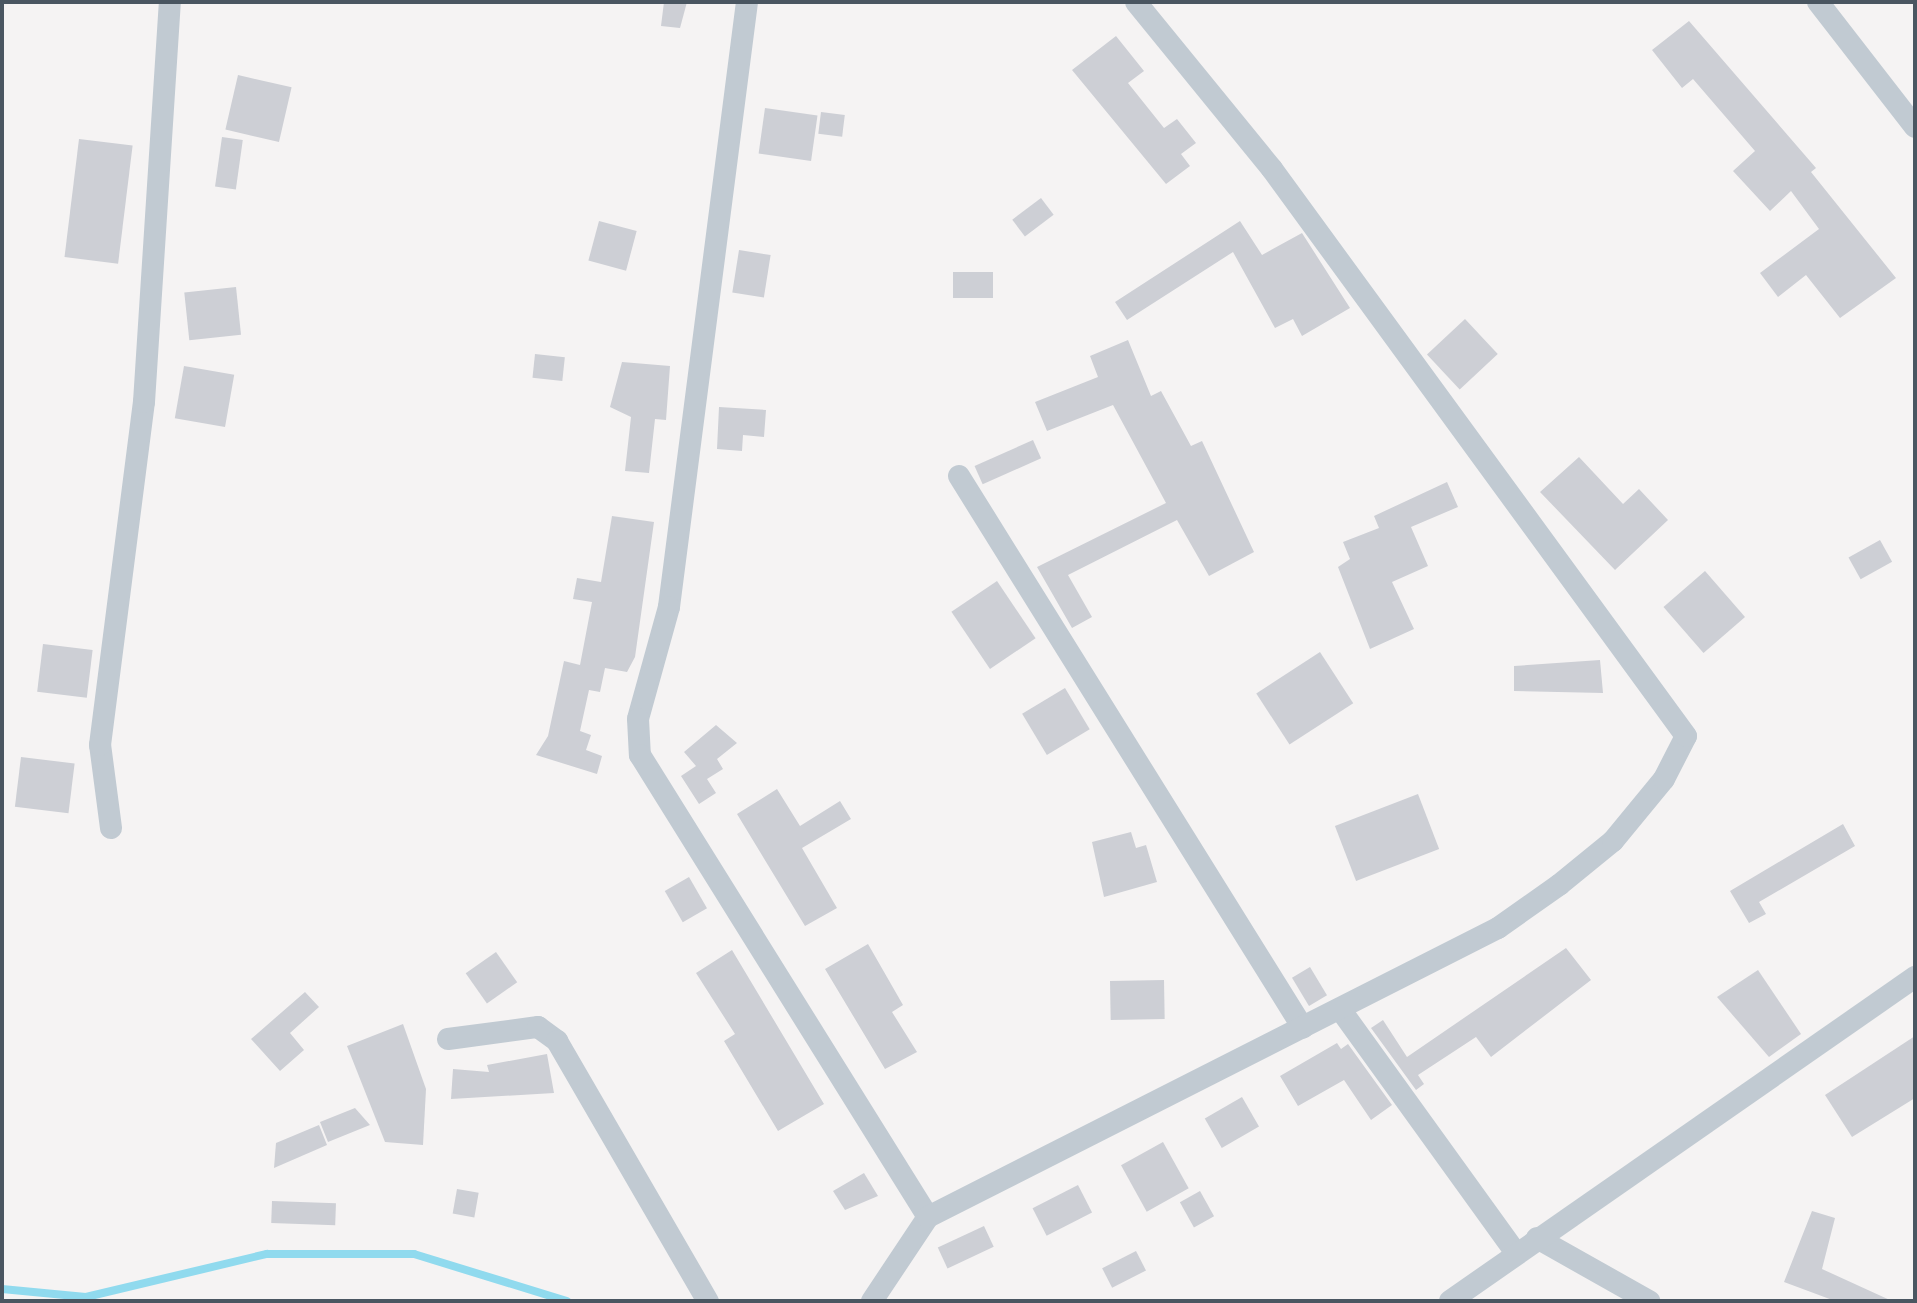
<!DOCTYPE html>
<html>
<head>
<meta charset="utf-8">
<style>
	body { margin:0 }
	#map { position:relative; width:1917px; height:1303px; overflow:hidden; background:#f5f3f3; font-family:Lato,sans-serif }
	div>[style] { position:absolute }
	.stream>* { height:8px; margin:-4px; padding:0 4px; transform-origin:4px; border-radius:4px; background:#90daee }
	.building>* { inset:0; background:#cdcfd5; transform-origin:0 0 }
	.minor>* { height:22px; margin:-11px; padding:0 11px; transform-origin:11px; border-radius:11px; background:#c1cad2 }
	span { translate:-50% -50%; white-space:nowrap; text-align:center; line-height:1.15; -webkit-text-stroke:6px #fff; paint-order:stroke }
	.frame { position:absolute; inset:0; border:4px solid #4a5661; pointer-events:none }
</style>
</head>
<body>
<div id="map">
	<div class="stream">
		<i style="left:2px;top:1289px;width:84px;rotate:5.4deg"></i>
		<i style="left:86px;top:1297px;width:186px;rotate:-13.4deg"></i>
		<i style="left:267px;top:1254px;width:147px"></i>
		<i style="left:414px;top:1254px;width:160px;rotate:17.1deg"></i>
	</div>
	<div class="building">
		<i style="clip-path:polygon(664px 2px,687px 2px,680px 28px,661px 26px)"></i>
		<i style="clip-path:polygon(1689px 21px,1816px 168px,1811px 172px,1896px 278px,1840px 318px,1806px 275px,1778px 297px,1760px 273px,1819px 229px,1791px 191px,1770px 211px,1733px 171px,1755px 151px,1693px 79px,1682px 88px,1652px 50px)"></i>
		<i style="clip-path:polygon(1116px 36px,1144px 71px,1128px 83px,1164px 128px,1177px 119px,1196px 143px,1181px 154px,1190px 166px,1166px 184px,1072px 70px)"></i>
		<i style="left:238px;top:75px;width:55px;height:56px;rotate:13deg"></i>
		<i style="left:765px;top:108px;width:53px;height:46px;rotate:8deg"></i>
		<i style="left:821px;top:112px;width:24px;height:22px;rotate:7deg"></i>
		<i style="left:222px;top:137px;width:21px;height:50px;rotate:8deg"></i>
		<i style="left:79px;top:139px;width:54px;height:119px;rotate:7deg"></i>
		<i style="left:1041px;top:198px;width:21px;height:36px;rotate:53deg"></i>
		<i style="left:599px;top:221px;width:39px;height:41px;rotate:15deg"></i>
		<i style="clip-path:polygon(1240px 221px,1262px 255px,1302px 233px,1350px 308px,1302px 336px,1293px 319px,1275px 328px,1233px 252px,1127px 320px,1115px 302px)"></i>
		<i style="left:739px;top:250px;width:32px;height:43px;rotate:9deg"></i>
		<i style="left:953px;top:272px;width:40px;height:26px"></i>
		<i style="left:236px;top:287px;width:48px;height:52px;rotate:84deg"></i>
		<i style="left:1465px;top:319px;width:48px;height:52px;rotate:47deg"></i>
		<i style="clip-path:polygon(1128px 340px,1151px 396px,1161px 391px,1191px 446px,1202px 441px,1254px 552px,1209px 576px,1177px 520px,1068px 575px,1092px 617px,1072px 628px,1037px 567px,1166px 503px,1113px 405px,1047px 431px,1035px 402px,1098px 377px,1090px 356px)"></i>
		<i style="left:535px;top:354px;width:30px;height:24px;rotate:6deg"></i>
		<i style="clip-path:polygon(622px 362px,670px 366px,666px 420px,655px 419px,649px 473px,625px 471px,631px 417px,610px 407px)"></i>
		<i style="left:184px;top:366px;width:51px;height:53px;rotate:10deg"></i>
		<i style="clip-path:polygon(719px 407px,766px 410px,764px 437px,743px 435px,742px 451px,717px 449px)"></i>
		<i style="left:1033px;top:440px;width:20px;height:64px;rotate:66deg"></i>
		<i style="clip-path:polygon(1579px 457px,1623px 504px,1639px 489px,1668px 520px,1615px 570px,1540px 492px)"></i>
		<i style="clip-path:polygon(1447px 482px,1458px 507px,1411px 527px,1428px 566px,1392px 582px,1414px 629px,1370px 649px,1338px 567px,1350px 559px,1343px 542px,1379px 528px,1374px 516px)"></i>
		<i style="clip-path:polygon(612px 516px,654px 522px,635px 657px,627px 672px,605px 668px,600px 692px,589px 690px,580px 731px,591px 735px,586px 750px,602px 756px,597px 774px,536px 755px,548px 736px,564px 661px,580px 665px,592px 602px,573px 599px,577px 578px,601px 582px)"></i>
		<i style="left:1880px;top:540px;width:25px;height:36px;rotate:61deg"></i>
		<i style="left:1705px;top:571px;width:61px;height:55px;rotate:49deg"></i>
		<i style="left:997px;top:581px;width:69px;height:55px;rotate:56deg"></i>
		<i style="left:43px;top:644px;width:50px;height:48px;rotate:7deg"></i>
		<i style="left:1320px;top:652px;width:61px;height:76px;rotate:57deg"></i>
		<i style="clip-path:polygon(1600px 660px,1603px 693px,1514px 691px,1514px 666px)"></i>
		<i style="left:1065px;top:688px;width:48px;height:50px;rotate:59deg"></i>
		<i style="clip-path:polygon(716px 725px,737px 743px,717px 759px,723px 769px,707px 779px,716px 793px,699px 804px,681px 776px,696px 766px,684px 752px)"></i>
		<i style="left:21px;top:757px;width:54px;height:50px;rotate:7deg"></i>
		<i style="clip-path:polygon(777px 789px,800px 826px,840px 801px,851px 819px,802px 848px,837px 908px,805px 926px,737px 814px)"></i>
		<i style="left:1418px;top:794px;width:59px;height:89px;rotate:69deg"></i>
		<i style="clip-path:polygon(1843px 824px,1855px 846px,1759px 902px,1766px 914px,1749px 923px,1730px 891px)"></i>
		<i style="clip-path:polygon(1131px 832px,1136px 848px,1146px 845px,1157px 882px,1104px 897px,1092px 842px)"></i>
		<i style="left:689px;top:877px;width:36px;height:28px;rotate:60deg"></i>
		<i style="clip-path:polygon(868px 944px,903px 1005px,892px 1012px,917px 1052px,885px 1069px,825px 969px)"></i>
		<i style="clip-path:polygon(1566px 948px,1591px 980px,1491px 1057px,1476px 1037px,1418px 1075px,1424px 1084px,1416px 1090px,1371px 1028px,1383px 1020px,1407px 1057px)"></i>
		<i style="clip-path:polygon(732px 950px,824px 1104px,778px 1131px,724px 1041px,735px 1034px,696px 973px)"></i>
		<i style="left:496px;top:952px;width:37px;height:37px;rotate:55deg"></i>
		<i style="left:1310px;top:967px;width:33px;height:21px;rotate:59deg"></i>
		<i style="clip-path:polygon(1758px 970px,1801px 1034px,1769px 1057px,1717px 997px)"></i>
		<i style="left:1164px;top:980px;width:39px;height:54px;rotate:89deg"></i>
		<i style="clip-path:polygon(305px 992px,319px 1007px,290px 1033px,304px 1050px,280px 1071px,251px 1039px)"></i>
		<i style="clip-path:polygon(403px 1024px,426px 1089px,423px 1145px,385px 1142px,347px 1046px)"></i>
		<i style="clip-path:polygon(1915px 1036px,1915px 1098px,1852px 1137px,1825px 1095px)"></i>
		<i style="clip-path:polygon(1337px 1043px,1341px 1049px,1348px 1044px,1392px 1105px,1371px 1120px,1344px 1080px,1298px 1106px,1280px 1076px)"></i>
		<i style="clip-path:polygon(547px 1054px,554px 1093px,451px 1099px,453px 1069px,489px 1072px,487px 1065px)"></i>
		<i style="left:1242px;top:1097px;width:34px;height:43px;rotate:60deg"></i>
		<i style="clip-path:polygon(355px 1108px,370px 1125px,328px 1142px,320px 1122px)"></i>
		<i style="clip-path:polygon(319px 1125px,327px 1145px,274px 1168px,276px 1143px)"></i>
		<i style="left:1163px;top:1142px;width:53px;height:48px;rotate:61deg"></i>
		<i style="clip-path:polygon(864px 1173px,878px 1196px,845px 1210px,833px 1191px)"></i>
		<i style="left:1078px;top:1185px;width:31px;height:51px;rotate:63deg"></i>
		<i style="left:457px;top:1189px;width:22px;height:25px;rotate:10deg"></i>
		<i style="left:1200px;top:1191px;width:29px;height:23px;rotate:61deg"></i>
		<i style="left:272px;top:1201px;width:64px;height:22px;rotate:2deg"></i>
		<i style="clip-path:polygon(1812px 1211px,1835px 1218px,1822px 1269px,1892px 1301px,1835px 1301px,1784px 1282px)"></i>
		<i style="left:984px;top:1226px;width:23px;height:51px;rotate:65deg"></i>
		<i style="left:1136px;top:1251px;width:22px;height:38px;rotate:63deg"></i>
	</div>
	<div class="minor">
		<i style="left:747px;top:2px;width:610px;rotate:97.35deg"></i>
		<i style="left:669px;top:607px;width:116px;rotate:105.5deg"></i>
		<i style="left:638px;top:719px;width:36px;rotate:87deg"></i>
		<i style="left:640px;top:755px;width:544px;rotate:58.06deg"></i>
		<i style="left:1818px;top:2px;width:158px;rotate:52.2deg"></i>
		<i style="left:959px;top:476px;width:650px;rotate:58.07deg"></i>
		<i style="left:111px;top:828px;width:84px;rotate:-97.5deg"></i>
		<i style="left:100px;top:745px;width:346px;rotate:-82.7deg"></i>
		<i style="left:144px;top:402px;width:401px;rotate:-86.3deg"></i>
		<i style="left:1340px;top:1009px;width:301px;rotate:54.2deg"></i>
		<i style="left:448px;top:1039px;width:91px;rotate:-7.6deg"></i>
		<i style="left:538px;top:1027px;width:24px;rotate:36deg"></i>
		<i style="left:557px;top:1041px;width:301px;rotate:59.9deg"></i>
		<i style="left:1537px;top:1238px;width:129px;rotate:29.4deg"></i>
		<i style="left:872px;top:1301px;width:101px;rotate:-56.3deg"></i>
		<i style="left:928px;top:1217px;width:639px;rotate:-26.89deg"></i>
		<i style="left:1498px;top:928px;width:75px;rotate:-35.2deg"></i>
		<i style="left:1559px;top:885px;width:70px;rotate:-39.2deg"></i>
		<i style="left:1613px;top:841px;width:80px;rotate:-50.6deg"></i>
		<i style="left:1664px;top:779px;width:48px;rotate:-62.9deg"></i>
		<i style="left:1686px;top:736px;width:702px;rotate:-126.14deg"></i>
		<i style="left:1272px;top:169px;width:215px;rotate:-129.2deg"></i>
		<i style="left:1450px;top:1301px;width:567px;rotate:-34.87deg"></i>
	</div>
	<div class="frame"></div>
</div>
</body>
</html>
